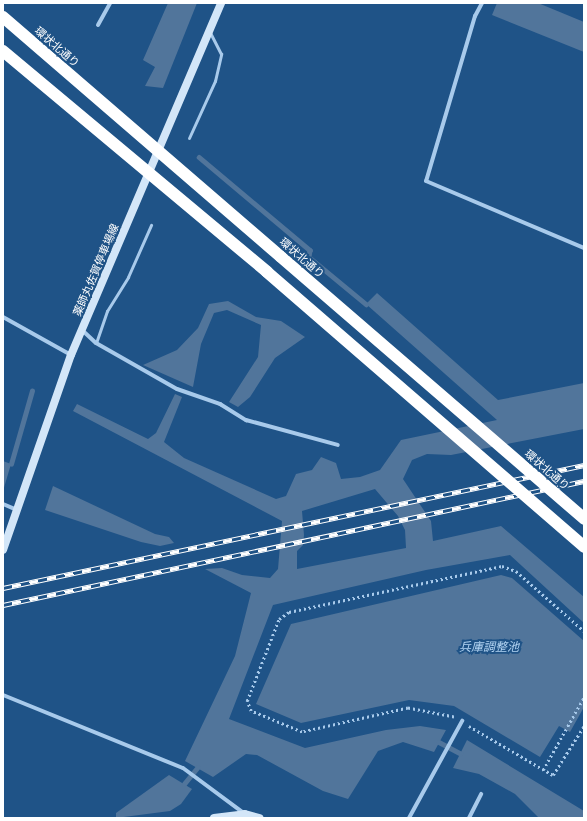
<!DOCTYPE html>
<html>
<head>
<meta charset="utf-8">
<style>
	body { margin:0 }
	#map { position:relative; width:587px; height:821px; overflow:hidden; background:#1f5387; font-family:"PT Sans","Noto Sans JP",sans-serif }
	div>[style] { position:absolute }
	.water>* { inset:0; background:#51759b }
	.stream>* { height:4.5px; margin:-2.25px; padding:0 2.25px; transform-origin:2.25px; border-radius:2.25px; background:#51759b }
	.path>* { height:2.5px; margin-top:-1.25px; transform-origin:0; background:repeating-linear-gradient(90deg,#a8caeb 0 2px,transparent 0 5px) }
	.lane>* { height:3px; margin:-1.5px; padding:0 1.5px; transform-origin:1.5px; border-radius:1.5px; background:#a8caeb }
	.street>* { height:4px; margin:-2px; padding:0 2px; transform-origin:2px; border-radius:2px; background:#a8caeb }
	.secondary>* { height:8px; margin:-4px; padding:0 4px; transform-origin:4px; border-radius:4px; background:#d3e6f8 }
	.highway>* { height:12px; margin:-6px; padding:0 6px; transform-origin:6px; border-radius:6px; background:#fff }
	.rail>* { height:4.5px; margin-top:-2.25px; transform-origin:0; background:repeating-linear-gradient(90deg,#1f5387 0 9px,#fff 0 18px); box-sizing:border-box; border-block:1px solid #fff }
	.highway-bridge>* { height:12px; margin:-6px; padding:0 6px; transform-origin:6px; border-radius:6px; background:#fff }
	span { translate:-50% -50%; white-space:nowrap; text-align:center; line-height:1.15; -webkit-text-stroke:4px #1f5387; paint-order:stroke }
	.street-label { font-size:11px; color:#fff }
	.water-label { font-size:12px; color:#b3d4f2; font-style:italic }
	.frame { position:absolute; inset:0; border:4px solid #fff; pointer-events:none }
</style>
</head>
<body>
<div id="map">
	<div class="water">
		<i style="clip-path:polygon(168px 3px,197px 3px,163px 88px,145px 86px,155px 67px,143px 60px)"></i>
		<i style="clip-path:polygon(497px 3px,538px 3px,584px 22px,584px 52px,492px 15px)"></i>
		<i style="clip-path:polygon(evenodd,377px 293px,498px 400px,584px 383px,584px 429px,451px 455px,427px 454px,412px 460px,403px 479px,431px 521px,433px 541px,501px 526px,584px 597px,584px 623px,510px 555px,426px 570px,273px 605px,229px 719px,305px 748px,386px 730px,420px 726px,446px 730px,434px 752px,403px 742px,378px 751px,348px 799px,323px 791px,257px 755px,246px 754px,213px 777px,185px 761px,235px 656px,251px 593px,205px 569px,222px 568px,242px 575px,270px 578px,278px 569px,282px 521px,73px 411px,77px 404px,148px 439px,156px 433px,175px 394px,182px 397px,164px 442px,184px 458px,276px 499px,286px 496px,296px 474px,312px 470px,321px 457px,336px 463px,341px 479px,360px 477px,380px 470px,401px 440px,497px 420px,366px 304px,377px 293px,375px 489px,398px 516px,405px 530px,406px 548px,297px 569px,297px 551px,303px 545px,304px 535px,302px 511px,375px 489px)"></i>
		<i style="clip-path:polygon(228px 301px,256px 317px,281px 321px,305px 337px,275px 358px,250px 397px,238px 407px,229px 402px,258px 357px,261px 325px,227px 310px,214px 313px,201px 344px,193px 387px,143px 365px,177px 350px,198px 328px,209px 304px)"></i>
		<i style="clip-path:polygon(3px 461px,11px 464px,3px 491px)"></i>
		<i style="clip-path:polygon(53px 486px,155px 534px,169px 537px,174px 543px,160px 546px,141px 542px,45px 510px)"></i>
		<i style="clip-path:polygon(501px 575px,512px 578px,584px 641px,584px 707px,570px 732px,559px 726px,540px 757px,454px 706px,409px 700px,301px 723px,256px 704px,291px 624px)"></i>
		<i style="clip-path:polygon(467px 740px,584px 811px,584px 818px,539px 818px,515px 794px,479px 774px,453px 768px)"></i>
		<i style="clip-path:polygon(169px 775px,192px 789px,181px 804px,170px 811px,116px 818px,116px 813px)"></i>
	</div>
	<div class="stream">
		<i style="left:199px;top:157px;width:145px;rotate:40deg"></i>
		<i style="left:310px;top:250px;width:7px;rotate:98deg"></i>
		<i style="left:309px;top:257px;width:74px;rotate:39.5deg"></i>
		<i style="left:11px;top:464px;width:76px;rotate:-74deg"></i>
		<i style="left:439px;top:742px;width:24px;rotate:28deg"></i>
		<i style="left:184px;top:784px;width:21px;rotate:-51deg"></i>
	</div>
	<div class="path">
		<i style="left:454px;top:717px;width:47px;rotate:-168.9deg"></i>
		<i style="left:408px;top:708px;width:109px;rotate:167.2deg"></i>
		<i style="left:302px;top:732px;width:55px;rotate:-157.6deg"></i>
		<i style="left:251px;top:711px;width:11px;rotate:-112deg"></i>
		<i style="left:247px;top:701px;width:88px;rotate:-68.7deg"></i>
		<i style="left:279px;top:619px;width:12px;rotate:-35deg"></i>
		<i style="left:289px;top:612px;width:218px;rotate:-12.2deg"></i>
		<i style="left:502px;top:566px;width:15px;rotate:20deg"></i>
		<i style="left:516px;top:571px;width:91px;rotate:41.4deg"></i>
		<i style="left:469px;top:726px;width:97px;rotate:30.3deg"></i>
		<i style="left:553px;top:775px;width:58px;rotate:-57.7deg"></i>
		<i style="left:543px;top:770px;width:84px;rotate:-60.7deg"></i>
	</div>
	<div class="lane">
		<i style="left:189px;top:138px;width:63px;rotate:-65.5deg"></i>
		<i style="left:215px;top:81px;width:28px;rotate:-77deg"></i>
		<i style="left:221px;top:54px;width:25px;rotate:-117deg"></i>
		<i style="left:96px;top:343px;width:34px;rotate:-71deg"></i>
		<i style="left:107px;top:311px;width:40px;rotate:-58deg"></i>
		<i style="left:128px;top:277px;width:57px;rotate:-66.1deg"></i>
	</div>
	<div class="street">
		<i style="left:482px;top:3px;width:15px;rotate:118deg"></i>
		<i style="left:475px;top:16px;width:172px;rotate:106.5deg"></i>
		<i style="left:426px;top:181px;width:172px;rotate:23deg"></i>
		<i style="left:98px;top:25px;width:25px;rotate:-61deg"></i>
		<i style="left:3px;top:317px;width:78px;rotate:29.2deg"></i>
		<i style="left:82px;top:330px;width:19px;rotate:43deg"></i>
		<i style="left:96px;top:343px;width:93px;rotate:29.6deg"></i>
		<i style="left:177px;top:389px;width:46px;rotate:19.2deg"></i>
		<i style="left:220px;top:404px;width:31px;rotate:32deg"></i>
		<i style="left:246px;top:420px;width:95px;rotate:15.2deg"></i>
		<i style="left:3px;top:504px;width:15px;rotate:23deg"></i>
		<i style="left:3px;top:695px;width:194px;rotate:22.1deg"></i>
		<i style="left:183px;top:768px;width:77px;rotate:36.6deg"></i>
		<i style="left:409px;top:818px;width:111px;rotate:-61.3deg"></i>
		<i style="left:469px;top:818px;width:27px;rotate:-63deg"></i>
	</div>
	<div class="secondary">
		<i style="left:3px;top:550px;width:207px;rotate:-70.8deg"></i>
		<i style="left:71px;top:355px;width:383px;rotate:-66.9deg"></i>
		<i style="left:214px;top:818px;width:31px;rotate:-7deg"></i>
		<i style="left:245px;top:814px;width:15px;rotate:16deg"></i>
	</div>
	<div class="highway">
		<i style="left:3px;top:17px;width:367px;rotate:40.8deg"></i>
		<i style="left:3px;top:51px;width:344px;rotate:39.9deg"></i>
	</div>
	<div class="rail">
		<i style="left:3px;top:588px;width:594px;rotate:-11.95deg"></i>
		<i style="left:3px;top:605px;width:594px;rotate:-12.05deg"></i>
	</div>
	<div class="highway-bridge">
		<i style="left:281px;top:257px;width:401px;rotate:40.8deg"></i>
		<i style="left:267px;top:272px;width:420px;rotate:40.9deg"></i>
	</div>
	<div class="street-label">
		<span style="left:57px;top:47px;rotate:41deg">環状北通り</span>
		<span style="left:302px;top:258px;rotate:41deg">環状北通り</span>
		<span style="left:96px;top:270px;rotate:-67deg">薬師丸佐賀停車場線</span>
		<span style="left:547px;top:470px;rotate:41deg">環状北通り</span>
	</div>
	<div class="water-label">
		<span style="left:489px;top:647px">兵庫調整池</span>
	</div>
	<div class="frame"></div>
</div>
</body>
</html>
